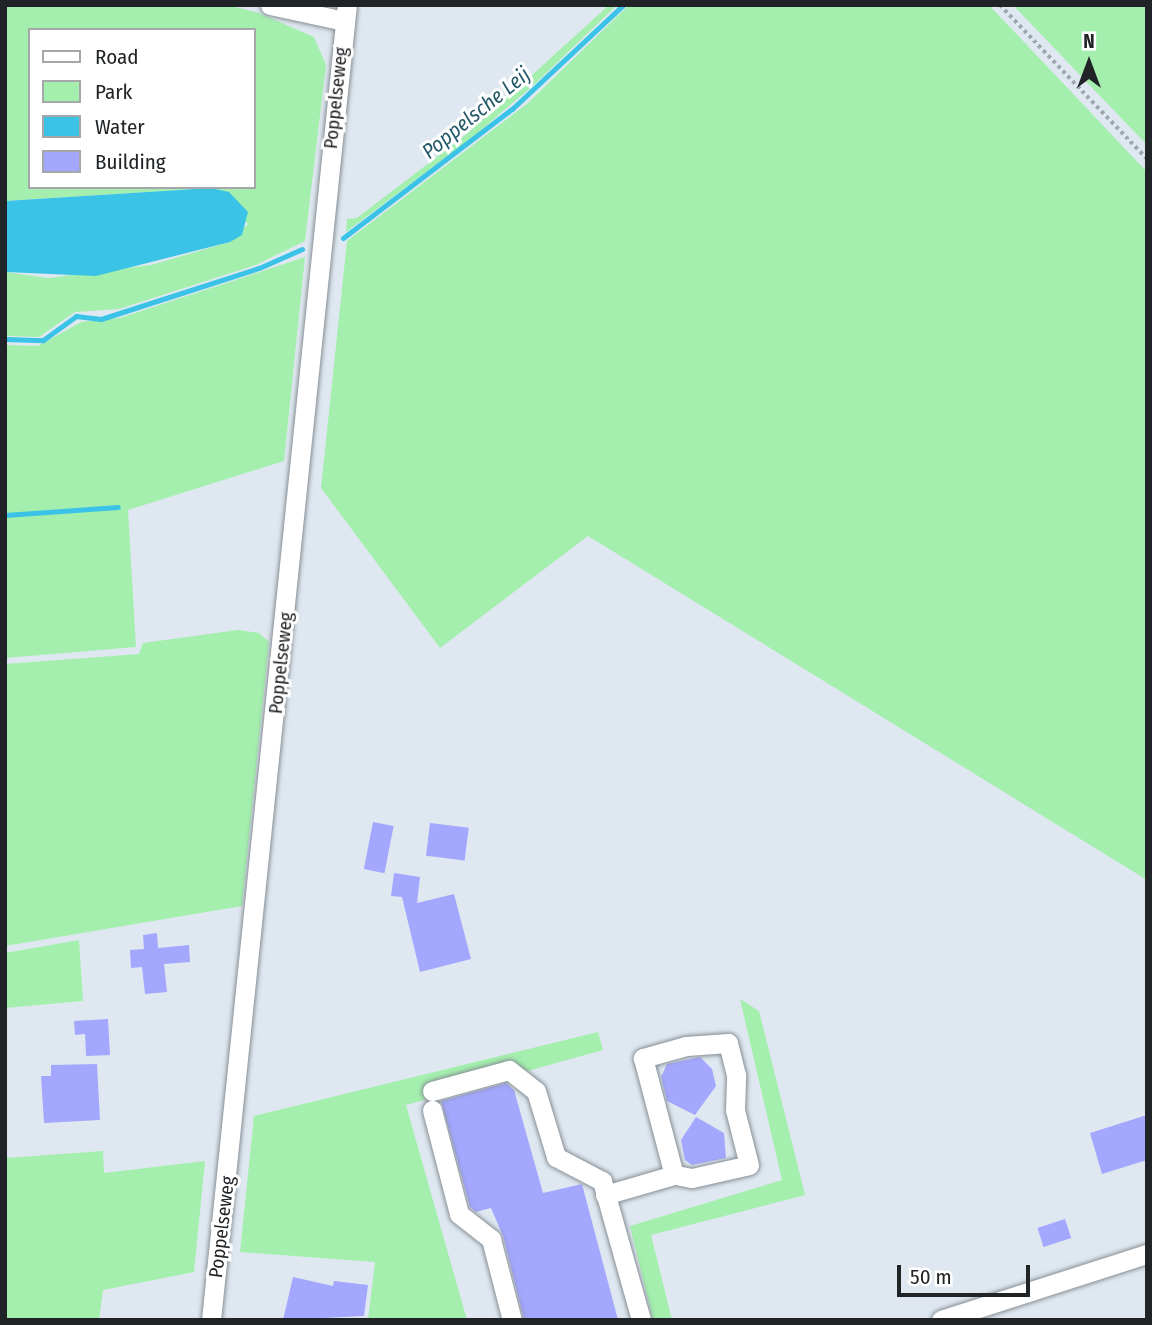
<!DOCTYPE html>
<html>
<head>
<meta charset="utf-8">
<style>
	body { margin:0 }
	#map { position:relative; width:1152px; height:1325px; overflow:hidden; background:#dfe8f0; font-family:"Fira Sans Condensed",sans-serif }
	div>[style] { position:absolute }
	.green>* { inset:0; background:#a4efae }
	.water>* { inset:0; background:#3ac3e6 }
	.stream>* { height:5px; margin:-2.5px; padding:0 2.5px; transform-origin:2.5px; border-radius:2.5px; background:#3ac3e6 }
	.building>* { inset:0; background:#a3a7fd; transform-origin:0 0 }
	.path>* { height:3.5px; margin-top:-1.75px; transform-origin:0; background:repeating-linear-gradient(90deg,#9fa6ac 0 3.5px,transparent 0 7px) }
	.roads { filter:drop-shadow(0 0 2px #878f96) drop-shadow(0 0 2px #878f96) }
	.minor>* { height:19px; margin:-9.5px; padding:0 9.5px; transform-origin:9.5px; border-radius:9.5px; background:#fff }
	span { translate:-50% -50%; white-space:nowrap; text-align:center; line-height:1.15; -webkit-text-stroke:6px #fff; paint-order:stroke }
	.street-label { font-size:19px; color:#212427 }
	.water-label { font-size:21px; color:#235968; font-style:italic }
	.frame { position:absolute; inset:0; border:7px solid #212427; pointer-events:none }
	.legend { position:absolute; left:28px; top:28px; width:228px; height:161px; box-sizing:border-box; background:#fff; border:2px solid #a6a7a9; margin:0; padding:9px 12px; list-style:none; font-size:21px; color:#212427 }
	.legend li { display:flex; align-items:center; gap:14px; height:35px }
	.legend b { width:35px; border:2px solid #a6a7a9 }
	.north { position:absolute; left:1054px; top:28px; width:70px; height:70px; -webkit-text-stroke:5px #fff; paint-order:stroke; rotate:0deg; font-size:19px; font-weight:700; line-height:28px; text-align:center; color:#212427 }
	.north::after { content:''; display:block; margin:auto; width:24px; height:32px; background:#212427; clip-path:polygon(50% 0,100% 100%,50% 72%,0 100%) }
	.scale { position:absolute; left:897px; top:1265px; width:133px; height:32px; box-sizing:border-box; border:4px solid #212427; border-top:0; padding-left:9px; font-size:21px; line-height:24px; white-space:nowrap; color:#212427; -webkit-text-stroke:5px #fff; paint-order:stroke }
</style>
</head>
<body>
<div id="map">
	<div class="green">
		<i style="clip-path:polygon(evenodd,5px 5px,228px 5px,259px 13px,314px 37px,326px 65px,305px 241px,256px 265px,119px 309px,75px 312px,39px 337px,5px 336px,5px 272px,48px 278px,151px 265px,230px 242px,248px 224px,211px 188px,5px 201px,5px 5px,30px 30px,254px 30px,254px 187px,30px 187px,30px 30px)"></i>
		<i style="clip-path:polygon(609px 5px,617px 5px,536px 83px,473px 137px,346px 232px,347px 219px,357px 218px,468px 133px)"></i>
		<i style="clip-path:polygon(629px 5px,989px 5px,1147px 172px,1147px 880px,588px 536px,440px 648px,321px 488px,347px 241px,528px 103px)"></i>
		<i style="clip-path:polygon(1013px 5px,1147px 5px,1147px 145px)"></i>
		<i style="clip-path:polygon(305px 257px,284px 461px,128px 510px,136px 647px,5px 658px,5px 345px,38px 346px,81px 322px,120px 318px)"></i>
		<i style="clip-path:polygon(238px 630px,259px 633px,269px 642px,242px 906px,5px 946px,5px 664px,139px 654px,143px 643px)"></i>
		<i style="clip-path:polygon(79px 940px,83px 1001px,5px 1008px,5px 953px)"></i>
		<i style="clip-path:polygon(740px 999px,759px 1011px,805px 1195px,651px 1235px,672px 1320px,653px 1320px,630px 1226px,782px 1180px)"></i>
		<i style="clip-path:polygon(598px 1032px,603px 1050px,406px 1105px,467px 1320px,368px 1320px,375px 1262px,240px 1252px,254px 1116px)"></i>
		<i style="clip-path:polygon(103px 1151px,104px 1173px,205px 1161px,194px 1272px,103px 1290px,99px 1320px,5px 1320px,5px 1158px)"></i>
	</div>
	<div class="water">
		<i style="clip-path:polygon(211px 188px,229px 192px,248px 212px,242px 235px,230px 242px,96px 276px,5px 272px,5px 201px)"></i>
	</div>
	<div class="stream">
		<i style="left:343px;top:238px;width:213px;rotate:-37.4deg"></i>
		<i style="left:512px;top:109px;width:152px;rotate:-43.1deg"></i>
		<i style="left:5px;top:339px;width:38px;rotate:2deg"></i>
		<i style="left:43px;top:340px;width:41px;rotate:-36deg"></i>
		<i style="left:76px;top:316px;width:25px;rotate:7deg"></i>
		<i style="left:101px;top:319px;width:166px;rotate:-17.9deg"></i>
		<i style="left:259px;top:268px;width:47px;rotate:-23.8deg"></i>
		<i style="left:5px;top:515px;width:113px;rotate:-4deg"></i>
	</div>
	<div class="building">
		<i style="left:373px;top:822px;width:21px;height:48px;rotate:11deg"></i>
		<i style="left:430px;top:823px;width:39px;height:33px;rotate:7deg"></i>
		<i style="clip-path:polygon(394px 873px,420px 877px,417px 903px,454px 894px,471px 959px,420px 972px,402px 897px,391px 896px)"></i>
		<i style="clip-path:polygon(157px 933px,158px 948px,189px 945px,190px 962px,164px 964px,167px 992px,145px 994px,142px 967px,131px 968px,130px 950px,144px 949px,143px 935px)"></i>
		<i style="clip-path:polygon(108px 1019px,110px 1055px,86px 1056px,85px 1034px,75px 1035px,74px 1021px)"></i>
		<i style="clip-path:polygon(700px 1057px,712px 1069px,716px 1086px,695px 1115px,667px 1101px,661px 1077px,667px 1064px)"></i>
		<i style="clip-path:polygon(97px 1064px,100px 1120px,44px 1123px,41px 1076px,51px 1076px,51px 1065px)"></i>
		<i style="clip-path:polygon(506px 1083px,514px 1090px,543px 1193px,582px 1184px,618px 1320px,524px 1320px,503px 1236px,491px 1208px,476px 1212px,470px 1207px,441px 1101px)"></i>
		<i style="clip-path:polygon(1147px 1115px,1147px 1160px,1102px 1174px,1090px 1133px)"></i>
		<i style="clip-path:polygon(696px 1117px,724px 1133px,726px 1158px,692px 1165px,685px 1160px,681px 1140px)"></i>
		<i style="left:1065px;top:1219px;width:20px;height:29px;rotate:72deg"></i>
		<i style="clip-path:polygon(293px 1277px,333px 1286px,334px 1281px,368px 1285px,364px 1316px,283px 1320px)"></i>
	</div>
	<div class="path">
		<i style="left:1000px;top:5px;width:213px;rotate:46.3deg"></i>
	</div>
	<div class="roads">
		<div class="minor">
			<i style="left:270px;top:5px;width:76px;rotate:12.2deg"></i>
			<i style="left:432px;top:1091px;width:80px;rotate:-15.3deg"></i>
			<i style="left:509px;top:1070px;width:34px;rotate:38deg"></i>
			<i style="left:536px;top:1091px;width:69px;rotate:73.1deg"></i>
			<i style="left:556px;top:1157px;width:52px;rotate:27.6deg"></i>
			<i style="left:602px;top:1181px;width:144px;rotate:74.3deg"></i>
			<i style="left:432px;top:1110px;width:107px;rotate:75.4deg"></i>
			<i style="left:459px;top:1214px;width:41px;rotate:38deg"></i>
			<i style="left:491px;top:1239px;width:84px;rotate:75.5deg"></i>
			<i style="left:605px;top:1195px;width:72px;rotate:-16.2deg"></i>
			<i style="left:674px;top:1175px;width:2px"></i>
			<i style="left:676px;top:1175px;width:16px;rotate:11deg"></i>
			<i style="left:692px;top:1178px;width:58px;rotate:-12.8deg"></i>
			<i style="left:749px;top:1165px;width:57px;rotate:-104.3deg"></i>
			<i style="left:735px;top:1110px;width:35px;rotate:-88deg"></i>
			<i style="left:736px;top:1075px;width:33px;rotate:-104deg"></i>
			<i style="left:728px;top:1043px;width:42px;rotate:175.9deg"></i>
			<i style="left:686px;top:1046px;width:45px;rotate:164.4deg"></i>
			<i style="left:643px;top:1058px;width:121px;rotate:75.2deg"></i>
			<i style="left:211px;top:1320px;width:1322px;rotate:-84.1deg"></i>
			<i style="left:941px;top:1320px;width:216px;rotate:-17.8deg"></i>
		</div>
	</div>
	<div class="street-label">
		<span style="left:336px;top:98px;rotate:-84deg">Poppelseweg</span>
		<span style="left:281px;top:663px;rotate:-84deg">Poppelseweg</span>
		<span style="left:222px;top:1227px;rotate:-83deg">Poppelseweg</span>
	</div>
	<div class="water-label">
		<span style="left:476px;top:113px;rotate:-39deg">Poppelsche Leij</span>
	</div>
	<div class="frame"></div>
	<ul class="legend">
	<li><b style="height:9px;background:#fff"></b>Road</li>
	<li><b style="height:19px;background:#a4efae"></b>Park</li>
	<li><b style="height:19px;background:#3ac3e6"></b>Water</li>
	<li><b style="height:19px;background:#a3a7fd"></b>Building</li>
	</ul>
	<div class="north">N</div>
	<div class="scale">50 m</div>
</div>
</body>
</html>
